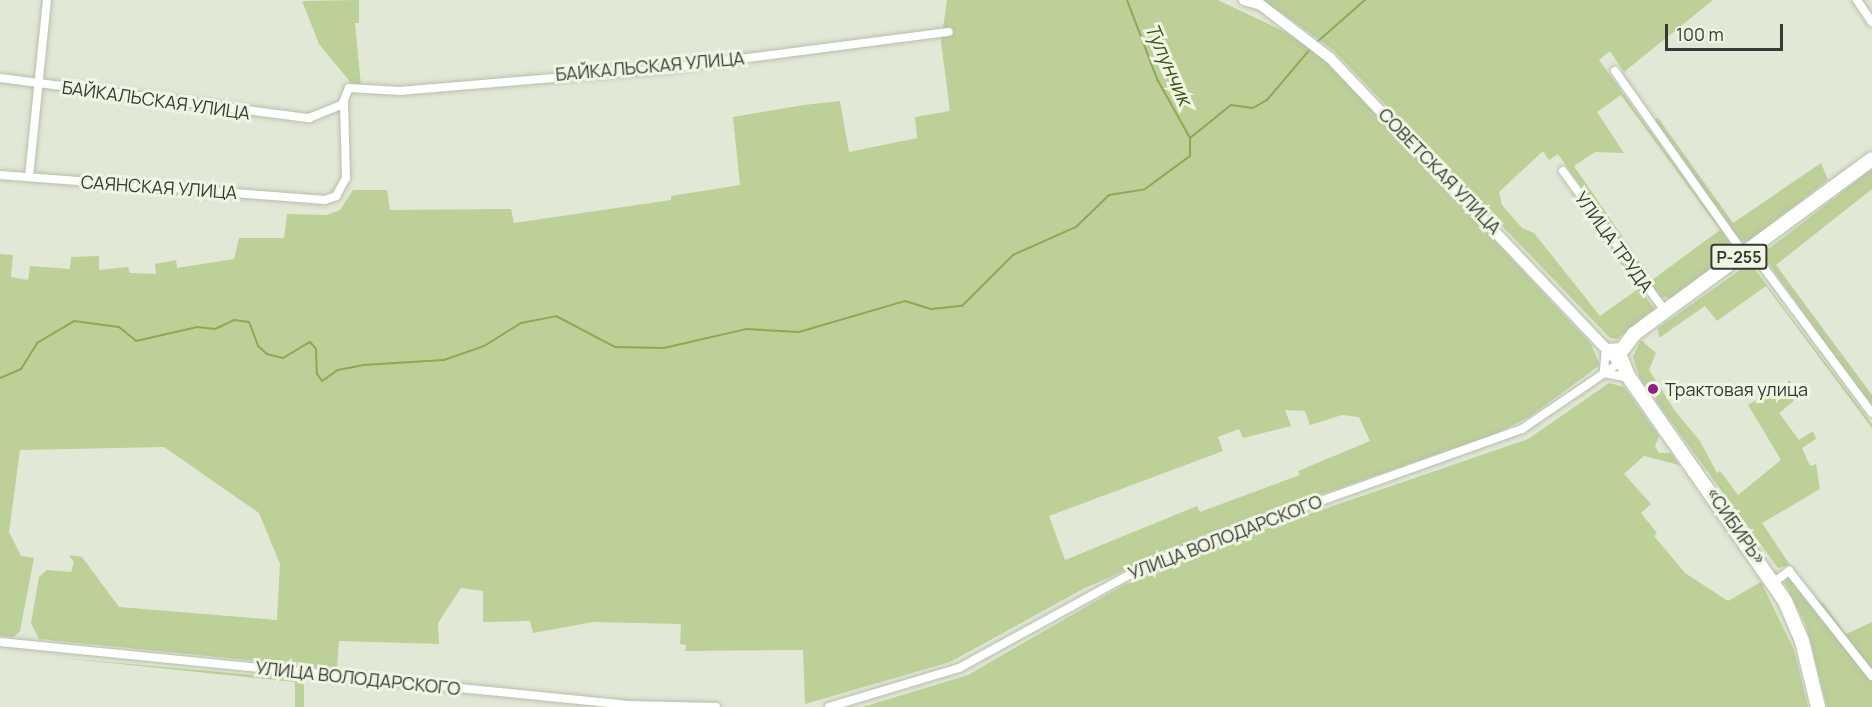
<!DOCTYPE html>
<html>
<head>
<meta charset="utf-8">
<style>
	body { margin:0 }
	#map { position:relative; width:1872px; height:707px; overflow:hidden; background:#e2e8d6; font-family:Manrope,sans-serif }
	div>[style] { position:absolute }
	.green>* { inset:0; background:#bcd098 }
	.stream>* { height:2px; margin:-1px; padding:0 1px; transform-origin:1px; border-radius:1px; background:#8ea854 }
	.roads { filter:drop-shadow(0 0 2px #b8bfad) drop-shadow(0 0 2px #b8bfad) }
	.minor>* { height:8px; margin:-4px; padding:0 4px; transform-origin:4px; border-radius:4px; background:#fff }
	.tertiary>* { height:10px; margin:-5px; padding:0 5px; transform-origin:5px; border-radius:5px; background:#fff }
	.trunk>* { height:14px; margin:-7px; padding:0 7px; transform-origin:7px; border-radius:7px; background:#fff }
	.dots>* { width:16px; height:16px; translate:-50% -50%; box-sizing:border-box; border:3px solid #eff6e3; border-radius:50% }
	span { translate:-50% -50%; white-space:nowrap; text-align:center; line-height:1.15; -webkit-text-stroke:6px #eff6e3; paint-order:stroke }
	.shield-label span { padding:2px 4px; background:#eff6e3; border:2px solid; border-radius:4px; -webkit-text-stroke-width:0 }
	.shield-label { font-size:16px; color:#363931; font-weight:700 }
	.street-label { font-size:18px; color:#363931 }
	.poi-label { font-size:18px; color:#363931 }
	.left { translate:0 -50%; text-align:left }
	.water-label { font-size:20px; color:#3f4f12; font-style:italic }
	.scale { position:absolute; left:1665px; top:24px; width:118px; height:27px; box-sizing:border-box; border:3px solid #363931; border-top:0; padding-left:8px; font-size:18px; line-height:21px; white-space:nowrap; color:#363931; -webkit-text-stroke:4px #eff6e3; paint-order:stroke }
</style>
</head>
<body>
<div id="map">
	<div class="green">
		<i style="clip-path:polygon(359px 0,359px 23px,355px 23px,361px 86px,352px 84px,319px 44px,302px 1px)"></i>
		<i style="clip-path:polygon(evenodd,947px 0,1218px 0,1287px 33px,1327px 61px,1591px 344px,1600px 365px,1529px 417px,1495px 434px,1205px 535px,1083px 589px,950px 662px,805px 704px,803px 650px,685px 651px,686px 645px,680px 644px,681px 624px,593px 622px,533px 633px,530px 621px,483px 622px,483px 591px,461px 588px,438px 623px,439px 644px,339px 641px,337px 669px,39px 639px,31px 623px,39px 577px,47px 570px,71px 572px,74px 562px,69px 555px,82px 557px,119px 607px,277px 620px,280px 564px,259px 513px,164px 447px,20px 450px,9px 532px,21px 556px,34px 558px,20px 631px,14px 637px,0 636px,0 254px,13px 255px,11px 277px,28px 280px,30px 266px,70px 269px,71px 257px,99px 256px,99px 270px,128px 267px,130px 273px,156px 274px,155px 264px,176px 260px,177px 268px,234px 259px,239px 238px,284px 238px,287px 214px,327px 215px,340px 210px,353px 190px,387px 190px,390px 210px,511px 209px,514px 223px,671px 200px,671px 196px,740px 185px,733px 117px,804px 105px,840px 101px,849px 152px,917px 138px,915px 117px,950px 111px,941px 42px,947px 0,1285px 410px,1305px 411px,1310px 425px,1342px 415px,1359px 417px,1370px 441px,1298px 471px,1300px 475px,1200px 512px,1197px 506px,1065px 560px,1049px 516px,1223px 451px,1218px 437px,1239px 429px,1243px 438px,1291px 426px,1285px 410px)"></i>
		<i style="clip-path:polygon(evenodd,1254px 0,1713px 0,1624px 72px,1610px 51px,1599px 60px,1729px 240px,1728px 255px,1672px 298px,1659px 297px,1558px 154px,1549px 160px,1543px 151px,1499px 192px,1502px 205px,1522px 228px,1534px 233px,1600px 316px,1638px 289px,1588px 213px,1654px 309px,1617px 339px,1610px 338px,1333px 50px,1283px 14px,1254px 0,1621px 95px,1720px 230px,1652px 280px,1574px 166px,1595px 152px,1624px 153px,1597px 112px,1621px 95px)"></i>
		<i style="clip-path:polygon(1658px 118px,1733px 223px,1821px 163px,1828px 180px,1749px 241px,1741px 241px,1653px 121px)"></i>
		<i style="clip-path:polygon(1872px 169px,1872px 189px,1776px 265px,1872px 395px,1872px 410px,1762px 254px)"></i>
		<i style="clip-path:polygon(1750px 263px,1872px 424px,1872px 428px,1766px 286px,1717px 321px,1705px 306px,1659px 338px,1658px 328px)"></i>
		<i style="clip-path:polygon(1641px 340px,1656px 353px,1649px 370px,1675px 411px,1700px 441px,1717px 473px,1720px 471px,1738px 495px,1781px 460px,1748px 405px,1789px 380px,1800px 396px,1779px 413px,1799px 440px,1813px 431px,1816px 439px,1802px 448px,1810px 466px,1816px 464px,1820px 489px,1762px 523px,1790px 565px,1778px 568px,1656px 401px,1653px 385px,1645px 386px,1640px 379px,1633px 357px)"></i>
		<i style="clip-path:polygon(1609px 383px,1624px 387px,1659px 436px,1655px 446px,1659px 453px,1671px 453px,1679px 465px,1644px 456px,1624px 474px,1651px 504px,1641px 513px,1657px 533px,1654px 536px,1685px 573px,1728px 601px,1761px 582px,1794px 650px,1808px 707px,863px 707px,968px 675px,1122px 586px,1208px 549px,1528px 439px)"></i>
		<i style="clip-path:polygon(1788px 576px,1824px 604px,1846px 634px,1872px 622px,1872px 707px,1827px 707px,1806px 625px,1784px 582px)"></i>
		<i style="clip-path:polygon(52px 657px,298px 679px,304px 685px,304px 707px,295px 707px,295px 682px)"></i>
	</div>
	<div class="stream">
		<i style="left:1127px;top:0;width:85px;rotate:69.2deg"></i>
		<i style="left:1157px;top:79px;width:68px;rotate:60.8deg"></i>
		<i style="left:1317px;top:42px;width:64px;rotate:-41.2deg"></i>
		<i style="left:0;top:378px;width:23px;rotate:-23deg"></i>
		<i style="left:21px;top:369px;width:31px;rotate:-58deg"></i>
		<i style="left:37px;top:343px;width:43px;rotate:-30.7deg"></i>
		<i style="left:74px;top:321px;width:45px;rotate:7.6deg"></i>
		<i style="left:119px;top:327px;width:22px;rotate:39deg"></i>
		<i style="left:136px;top:341px;width:63px;rotate:-12.9deg"></i>
		<i style="left:197px;top:327px;width:18px;rotate:6deg"></i>
		<i style="left:215px;top:329px;width:21px;rotate:-25deg"></i>
		<i style="left:234px;top:320px;width:15px;rotate:8deg"></i>
		<i style="left:249px;top:322px;width:26px;rotate:69deg"></i>
		<i style="left:258px;top:346px;width:12px;rotate:42deg"></i>
		<i style="left:267px;top:354px;width:16px;rotate:14deg"></i>
		<i style="left:283px;top:358px;width:31px;rotate:-31deg"></i>
		<i style="left:310px;top:342px;width:9px;rotate:49deg"></i>
		<i style="left:316px;top:349px;width:25px;rotate:88deg"></i>
		<i style="left:317px;top:374px;width:9px;rotate:54deg"></i>
		<i style="left:322px;top:381px;width:19px;rotate:-35deg"></i>
		<i style="left:338px;top:370px;width:25px;rotate:-11deg"></i>
		<i style="left:363px;top:365px;width:81px;rotate:-3.5deg"></i>
		<i style="left:444px;top:360px;width:42px;rotate:-19.3deg"></i>
		<i style="left:484px;top:346px;width:44px;rotate:-31.9deg"></i>
		<i style="left:521px;top:323px;width:36px;rotate:-11deg"></i>
		<i style="left:556px;top:316px;width:67px;rotate:27.7deg"></i>
		<i style="left:615px;top:347px;width:49px;rotate:1.2deg"></i>
		<i style="left:664px;top:348px;width:84px;rotate:-13deg"></i>
		<i style="left:746px;top:329px;width:53px;rotate:3.2deg"></i>
		<i style="left:799px;top:332px;width:110px;rotate:-16.3deg"></i>
		<i style="left:905px;top:301px;width:28px;rotate:17deg"></i>
		<i style="left:932px;top:309px;width:30px;rotate:-6deg"></i>
		<i style="left:962px;top:306px;width:72px;rotate:-45deg"></i>
		<i style="left:1013px;top:255px;width:69px;rotate:-24deg"></i>
		<i style="left:1076px;top:227px;width:46px;rotate:-44.1deg"></i>
		<i style="left:1109px;top:195px;width:36px;rotate:-9deg"></i>
		<i style="left:1145px;top:189px;width:56px;rotate:-36.3deg"></i>
		<i style="left:1190px;top:156px;width:18px;rotate:-90deg"></i>
		<i style="left:1190px;top:138px;width:53px;rotate:-38.8deg"></i>
		<i style="left:1231px;top:105px;width:22px;rotate:8deg"></i>
		<i style="left:1253px;top:108px;width:16px;rotate:-30deg"></i>
		<i style="left:1267px;top:100px;width:68px;rotate:-49.8deg"></i>
	</div>
	<div class="roads">
		<div class="minor">
			<i style="left:1857px;top:0;width:27px;rotate:56deg"></i>
			<i style="left:1615px;top:71px;width:224px;rotate:54.8deg"></i>
			<i style="left:0;top:78px;width:312px;rotate:7.4deg"></i>
			<i style="left:309px;top:118px;width:35px;rotate:-22deg"></i>
			<i style="left:342px;top:105px;width:18px;rotate:-68deg"></i>
			<i style="left:349px;top:88px;width:51px;rotate:3.4deg"></i>
			<i style="left:400px;top:91px;width:264px;rotate:-4.8deg"></i>
			<i style="left:663px;top:69px;width:288px;rotate:-7.4deg"></i>
			<i style="left:1563px;top:171px;width:175px;rotate:53.9deg"></i>
			<i style="left:0;top:175px;width:326px;rotate:4.4deg"></i>
			<i style="left:325px;top:200px;width:12px;rotate:-20deg"></i>
			<i style="left:336px;top:196px;width:21px;rotate:-61deg"></i>
			<i style="left:346px;top:178px;width:76px;rotate:-91.5deg"></i>
			<i style="left:29px;top:177px;width:178px;rotate:-84.2deg"></i>
			<i style="left:1750px;top:249px;width:204px;rotate:53.4deg"></i>
			<i style="left:1623px;top:347px;width:17px;rotate:177deg"></i>
			<i style="left:1606px;top:348px;width:25px;rotate:95deg"></i>
			<i style="left:1604px;top:373px;width:25px;rotate:11deg"></i>
			<i style="left:1774px;top:582px;width:19px;rotate:-36deg"></i>
			<i style="left:1789px;top:571px;width:134px;rotate:51.7deg"></i>
			<i style="left:0;top:642px;width:632px;rotate:5.72deg"></i>
			<i style="left:629px;top:705px;width:87px;rotate:1.3deg"></i>
			<i style="left:829px;top:707px;width:136px;rotate:-16.7deg"></i>
			<i style="left:959px;top:668px;width:225px;rotate:-28.7deg"></i>
			<i style="left:1156px;top:560px;width:389px;rotate:-19.7deg"></i>
			<i style="left:1522px;top:429px;width:117px;rotate:-34.2deg"></i>
		</div>
		<div class="tertiary">
			<i style="left:1244px;top:0;width:18px;rotate:16deg"></i>
			<i style="left:1261px;top:5px;width:87px;rotate:37.5deg"></i>
			<i style="left:1330px;top:58px;width:420px;rotate:46.5deg"></i>
		</div>
		<div class="trunk">
			<i style="left:1818px;top:707px;width:68px;rotate:-103.6deg"></i>
			<i style="left:1802px;top:641px;width:43px;rotate:-113deg"></i>
			<i style="left:1785px;top:601px;width:274px;rotate:-124.9deg"></i>
			<i style="left:1628px;top:376px;width:24px;rotate:-112deg"></i>
			<i style="left:1619px;top:354px;width:25px;rotate:-53deg"></i>
			<i style="left:1634px;top:334px;width:295px;rotate:-36.3deg"></i>
		</div>
	</div>
	<div class="dots">
		<i style="left:1653px;top:389px;background:#8f2082"></i>
	</div>
	<div class="shield-label">
		<span style="left:1739px;top:257px">Р-255</span>
	</div>
	<div class="street-label">
		<span style="left:650px;top:66px;rotate:-5deg">БАЙКАЛЬСКАЯ УЛИЦА</span>
		<span style="left:156px;top:100px;rotate:8deg">БАЙКАЛЬСКАЯ УЛИЦА</span>
		<span style="left:1440px;top:171px;rotate:46deg">СОВЕТСКАЯ УЛИЦА</span>
		<span style="left:159px;top:187px;rotate:4deg">САЯНСКАЯ УЛИЦА</span>
		<span style="left:1614px;top:242px;rotate:54deg">УЛИЦА ТРУДА</span>
		<span style="left:1736px;top:526px;rotate:55deg">«СИБИРЬ»</span>
		<span style="left:1225px;top:537px;rotate:-21deg">УЛИЦА ВОЛОДАРСКОГО</span>
		<span style="left:358px;top:678px;rotate:6deg">УЛИЦА ВОЛОДАРСКОГО</span>
	</div>
	<div class="poi-label">
		<span class="left" style="left:1665px;top:389px">Трактовая улица</span>
	</div>
	<div class="water-label">
		<span style="left:1169px;top:64px;rotate:66deg">Тулунчик</span>
	</div>
	<div class="scale">100 m</div>
</div>
</body>
</html>
